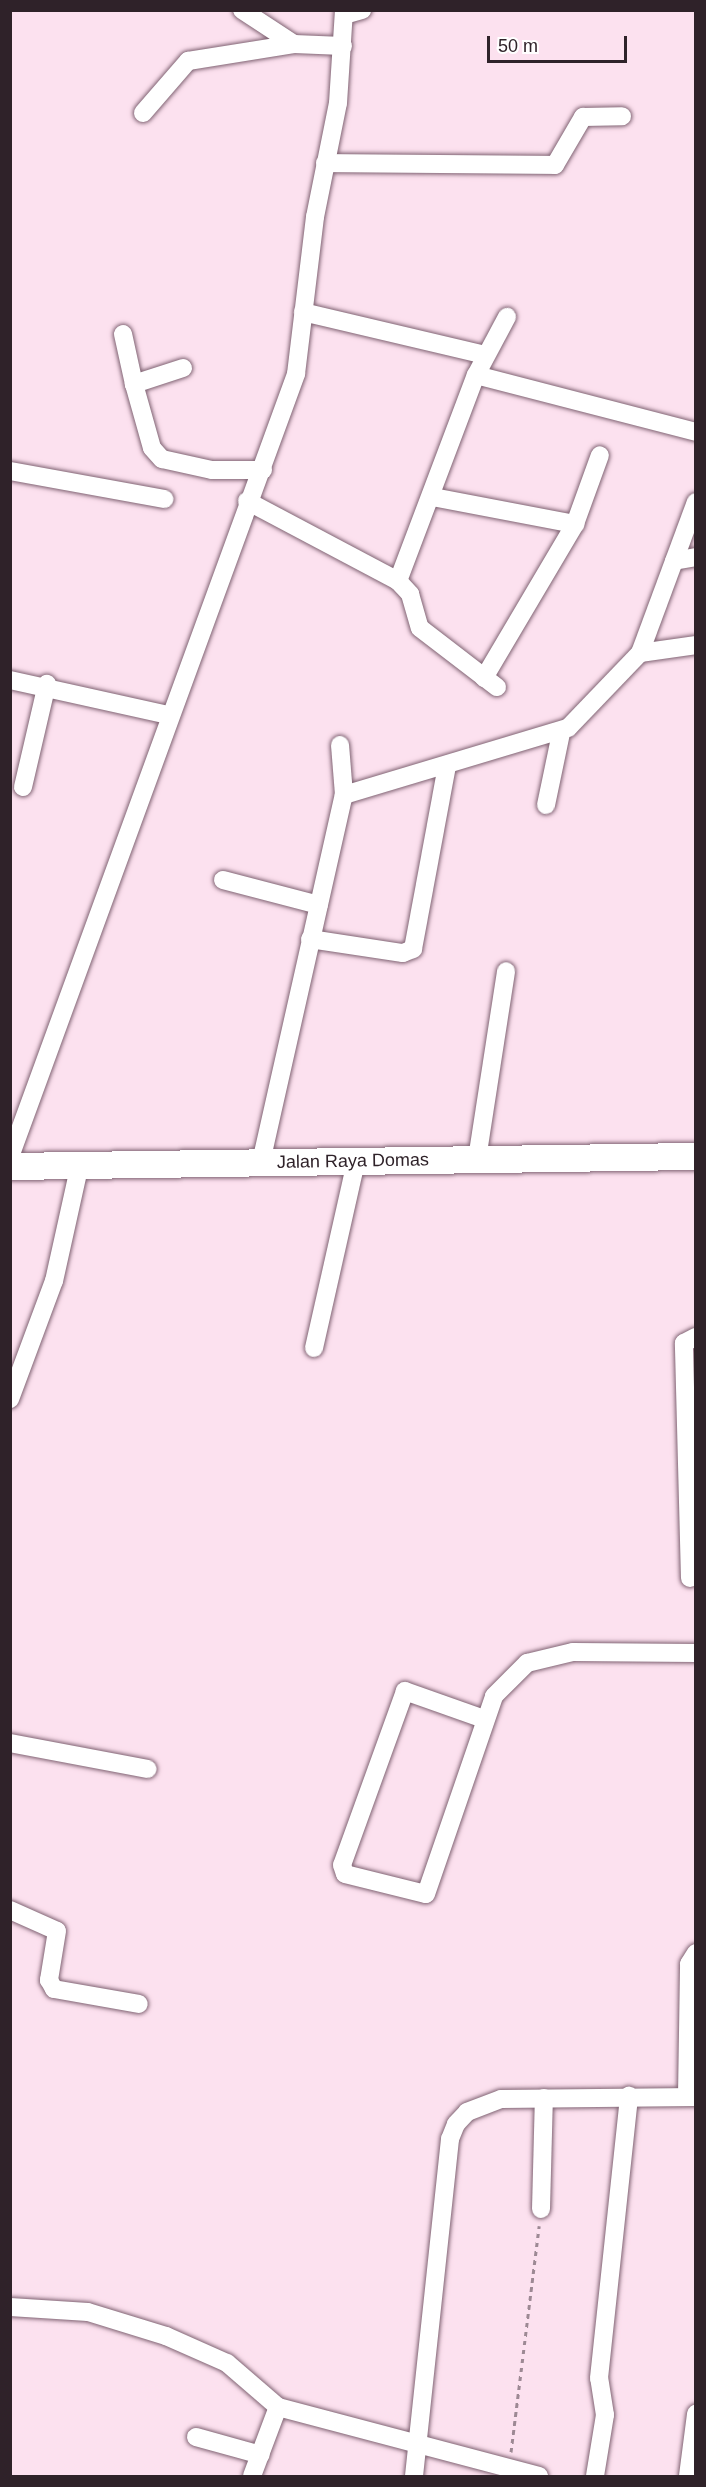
<!DOCTYPE html>
<html>
<head>
<meta charset="utf-8">
<style>
	body { margin:0 }
	#map { position:relative; width:706px; height:2487px; overflow:hidden; background:#fce1ef; font-family:Helvetica,sans-serif }
	div>[style] { position:absolute }
	.path>* { height:3px; margin-top:-1.5px; transform-origin:0; background:repeating-linear-gradient(90deg,#9d8994 0 4.5px,transparent 0 9px) }
	.roads { filter:drop-shadow(0 0 2px #806373) drop-shadow(0 0 2px #806373) }
	.minor>* { height:18px; margin:-9px; padding:0 9px; transform-origin:9px; border-radius:9px; background:#fff }
	.highway>* { height:27px; margin:-13.5px; padding:0 13.5px; transform-origin:13.5px; border-radius:13.5px; background:#fff }
	span { translate:-50% -50%; white-space:nowrap; text-align:center; line-height:1.15; -webkit-text-stroke:6px #fff; paint-order:stroke }
	.street-label { font-size:18px; color:#2f2229 }
	.frame { position:absolute; inset:0; border:12px solid #2f2229; pointer-events:none }
	.scale { position:absolute; left:487px; top:36px; width:140px; height:27px; box-sizing:border-box; border:3px solid #2f2229; border-top:0; padding-left:8px; font-size:18px; line-height:21px; white-space:nowrap; color:#2f2229; -webkit-text-stroke:4px #fff; paint-order:stroke }
</style>
</head>
<body>
<div id="map">
	<div class="path">
		<i style="left:511px;top:2452px;width:228px;rotate:-82.9deg"></i>
	</div>
	<div class="roads">
		<div class="minor">
			<i style="left:242px;top:10px;width:62px;rotate:33.2deg"></i>
			<i style="left:294px;top:44px;width:49px;rotate:2.3deg"></i>
			<i style="left:344px;top:15px;width:19px;rotate:-16deg"></i>
			<i style="left:143px;top:113px;width:69px;rotate:-49.1deg"></i>
			<i style="left:188px;top:61px;width:107px;rotate:-9.1deg"></i>
			<i style="left:325px;top:163px;width:230px;rotate:0.5deg"></i>
			<i style="left:555px;top:165px;width:56px;rotate:-59.7deg"></i>
			<i style="left:583px;top:117px;width:39px;rotate:-1deg"></i>
			<i style="left:303px;top:312px;width:187px;rotate:13.3deg"></i>
			<i style="left:123px;top:334px;width:51px;rotate:77.6deg"></i>
			<i style="left:183px;top:368px;width:52px;rotate:161.9deg"></i>
			<i style="left:134px;top:384px;width:66px;rotate:74.3deg"></i>
			<i style="left:152px;top:448px;width:15px;rotate:48deg"></i>
			<i style="left:162px;top:459px;width:51px;rotate:12.4deg"></i>
			<i style="left:212px;top:470px;width:51px"></i>
			<i style="left:476px;top:375px;width:227px;rotate:14.5deg"></i>
			<i style="left:10px;top:471px;width:157px;rotate:10.3deg"></i>
			<i style="left:433px;top:497px;width:145px;rotate:10.8deg"></i>
			<i style="left:247px;top:501px;width:171px;rotate:27.9deg"></i>
			<i style="left:398px;top:581px;width:220px;rotate:-69.3deg"></i>
			<i style="left:476px;top:375px;width:66px;rotate:-61.9deg"></i>
			<i style="left:674px;top:561px;width:22px;rotate:-10deg"></i>
			<i style="left:398px;top:581px;width:18px;rotate:47deg"></i>
			<i style="left:410px;top:594px;width:35px;rotate:74deg"></i>
			<i style="left:420px;top:628px;width:97px;rotate:37.5deg"></i>
			<i style="left:640px;top:653px;width:57px;rotate:-8.1deg"></i>
			<i style="left:484px;top:678px;width:179px;rotate:-59.4deg"></i>
			<i style="left:575px;top:524px;width:73px;rotate:-70.1deg"></i>
			<i style="left:10px;top:680px;width:162px;rotate:12.5deg"></i>
			<i style="left:340px;top:745px;width:50px;rotate:85.4deg"></i>
			<i style="left:23px;top:787px;width:106px;rotate:-76.9deg"></i>
			<i style="left:546px;top:805px;width:74px;rotate:-78.2deg"></i>
			<i style="left:223px;top:880px;width:99px;rotate:14.6deg"></i>
			<i style="left:310px;top:939px;width:94px;rotate:8.6deg"></i>
			<i style="left:403px;top:953px;width:11px;rotate:-22deg"></i>
			<i style="left:413px;top:949px;width:187px;rotate:-79.5deg"></i>
			<i style="left:10px;top:1157px;width:834px;rotate:-69.93deg"></i>
			<i style="left:296px;top:374px;width:158px;rotate:-83.1deg"></i>
			<i style="left:315px;top:217px;width:116px;rotate:-78.6deg"></i>
			<i style="left:338px;top:103px;width:93px;rotate:-86.3deg"></i>
			<i style="left:477px;top:1159px;width:190px;rotate:-81.2deg"></i>
			<i style="left:261px;top:1162px;width:376px;rotate:-77.3deg"></i>
			<i style="left:344px;top:795px;width:234px;rotate:-16.7deg"></i>
			<i style="left:568px;top:728px;width:104px;rotate:-46.2deg"></i>
			<i style="left:640px;top:653px;width:161px;rotate:-69.7deg"></i>
			<i style="left:314px;top:1348px;width:192px;rotate:-77.3deg"></i>
			<i style="left:10px;top:1399px;width:126px;rotate:-69.6deg"></i>
			<i style="left:54px;top:1281px;width:116px;rotate:-77.5deg"></i>
			<i style="left:690px;top:1578px;width:235px;rotate:-91.5deg"></i>
			<i style="left:684px;top:1343px;width:13px;rotate:-27deg"></i>
			<i style="left:484px;top:1719px;width:84px;rotate:-160.5deg"></i>
			<i style="left:405px;top:1691px;width:185px;rotate:109.9deg"></i>
			<i style="left:342px;top:1865px;width:9px;rotate:72deg"></i>
			<i style="left:345px;top:1874px;width:83px;rotate:13.9deg"></i>
			<i style="left:426px;top:1894px;width:209px;rotate:-71deg"></i>
			<i style="left:494px;top:1696px;width:47px;rotate:-45deg"></i>
			<i style="left:527px;top:1663px;width:47px;rotate:-13.4deg"></i>
			<i style="left:573px;top:1652px;width:123px;rotate:0.5deg"></i>
			<i style="left:10px;top:1743px;width:140px;rotate:10.7deg"></i>
			<i style="left:10px;top:1910px;width:51px;rotate:24.1deg"></i>
			<i style="left:57px;top:1931px;width:50px;rotate:99.3deg"></i>
			<i style="left:49px;top:1980px;width:10px;rotate:61deg"></i>
			<i style="left:54px;top:1989px;width:86px;rotate:10deg"></i>
			<i style="left:687px;top:2096px;width:132px;rotate:-89.1deg"></i>
			<i style="left:689px;top:1964px;width:13px;rotate:-58deg"></i>
			<i style="left:541px;top:2209px;width:111px;rotate:-88.5deg"></i>
			<i style="left:10px;top:2307px;width:78px;rotate:3.7deg"></i>
			<i style="left:88px;top:2312px;width:82px;rotate:17.1deg"></i>
			<i style="left:166px;top:2336px;width:67px;rotate:23.9deg"></i>
			<i style="left:227px;top:2363px;width:67px;rotate:40.8deg"></i>
			<i style="left:278px;top:2407px;width:270px;rotate:14.8deg"></i>
			<i style="left:196px;top:2437px;width:67px;rotate:15.5deg"></i>
			<i style="left:252px;top:2476px;width:74px;rotate:-69.4deg"></i>
			<i style="left:414px;top:2476px;width:339px;rotate:-83.9deg"></i>
			<i style="left:450px;top:2139px;width:16px;rotate:-68deg"></i>
			<i style="left:456px;top:2124px;width:16px;rotate:-47deg"></i>
			<i style="left:467px;top:2112px;width:36px;rotate:-21deg"></i>
			<i style="left:501px;top:2099px;width:195px;rotate:-0.6deg"></i>
			<i style="left:595px;top:2476px;width:62px;rotate:-80.7deg"></i>
			<i style="left:605px;top:2415px;width:37px;rotate:-99deg"></i>
			<i style="left:599px;top:2378px;width:284px;rotate:-83.9deg"></i>
			<i style="left:688px;top:2476px;width:63px;rotate:-82.6deg"></i>
		</div>
		<div class="highway">
			<i style="left:10px;top:1166px;width:686px;rotate:-0.84deg"></i>
		</div>
	</div>
	<div class="street-label">
		<span style="left:353px;top:1161px;rotate:-1deg">Jalan Raya Domas</span>
	</div>
	<div class="frame"></div>
	<div class="scale">50 m</div>
</div>
</body>
</html>
